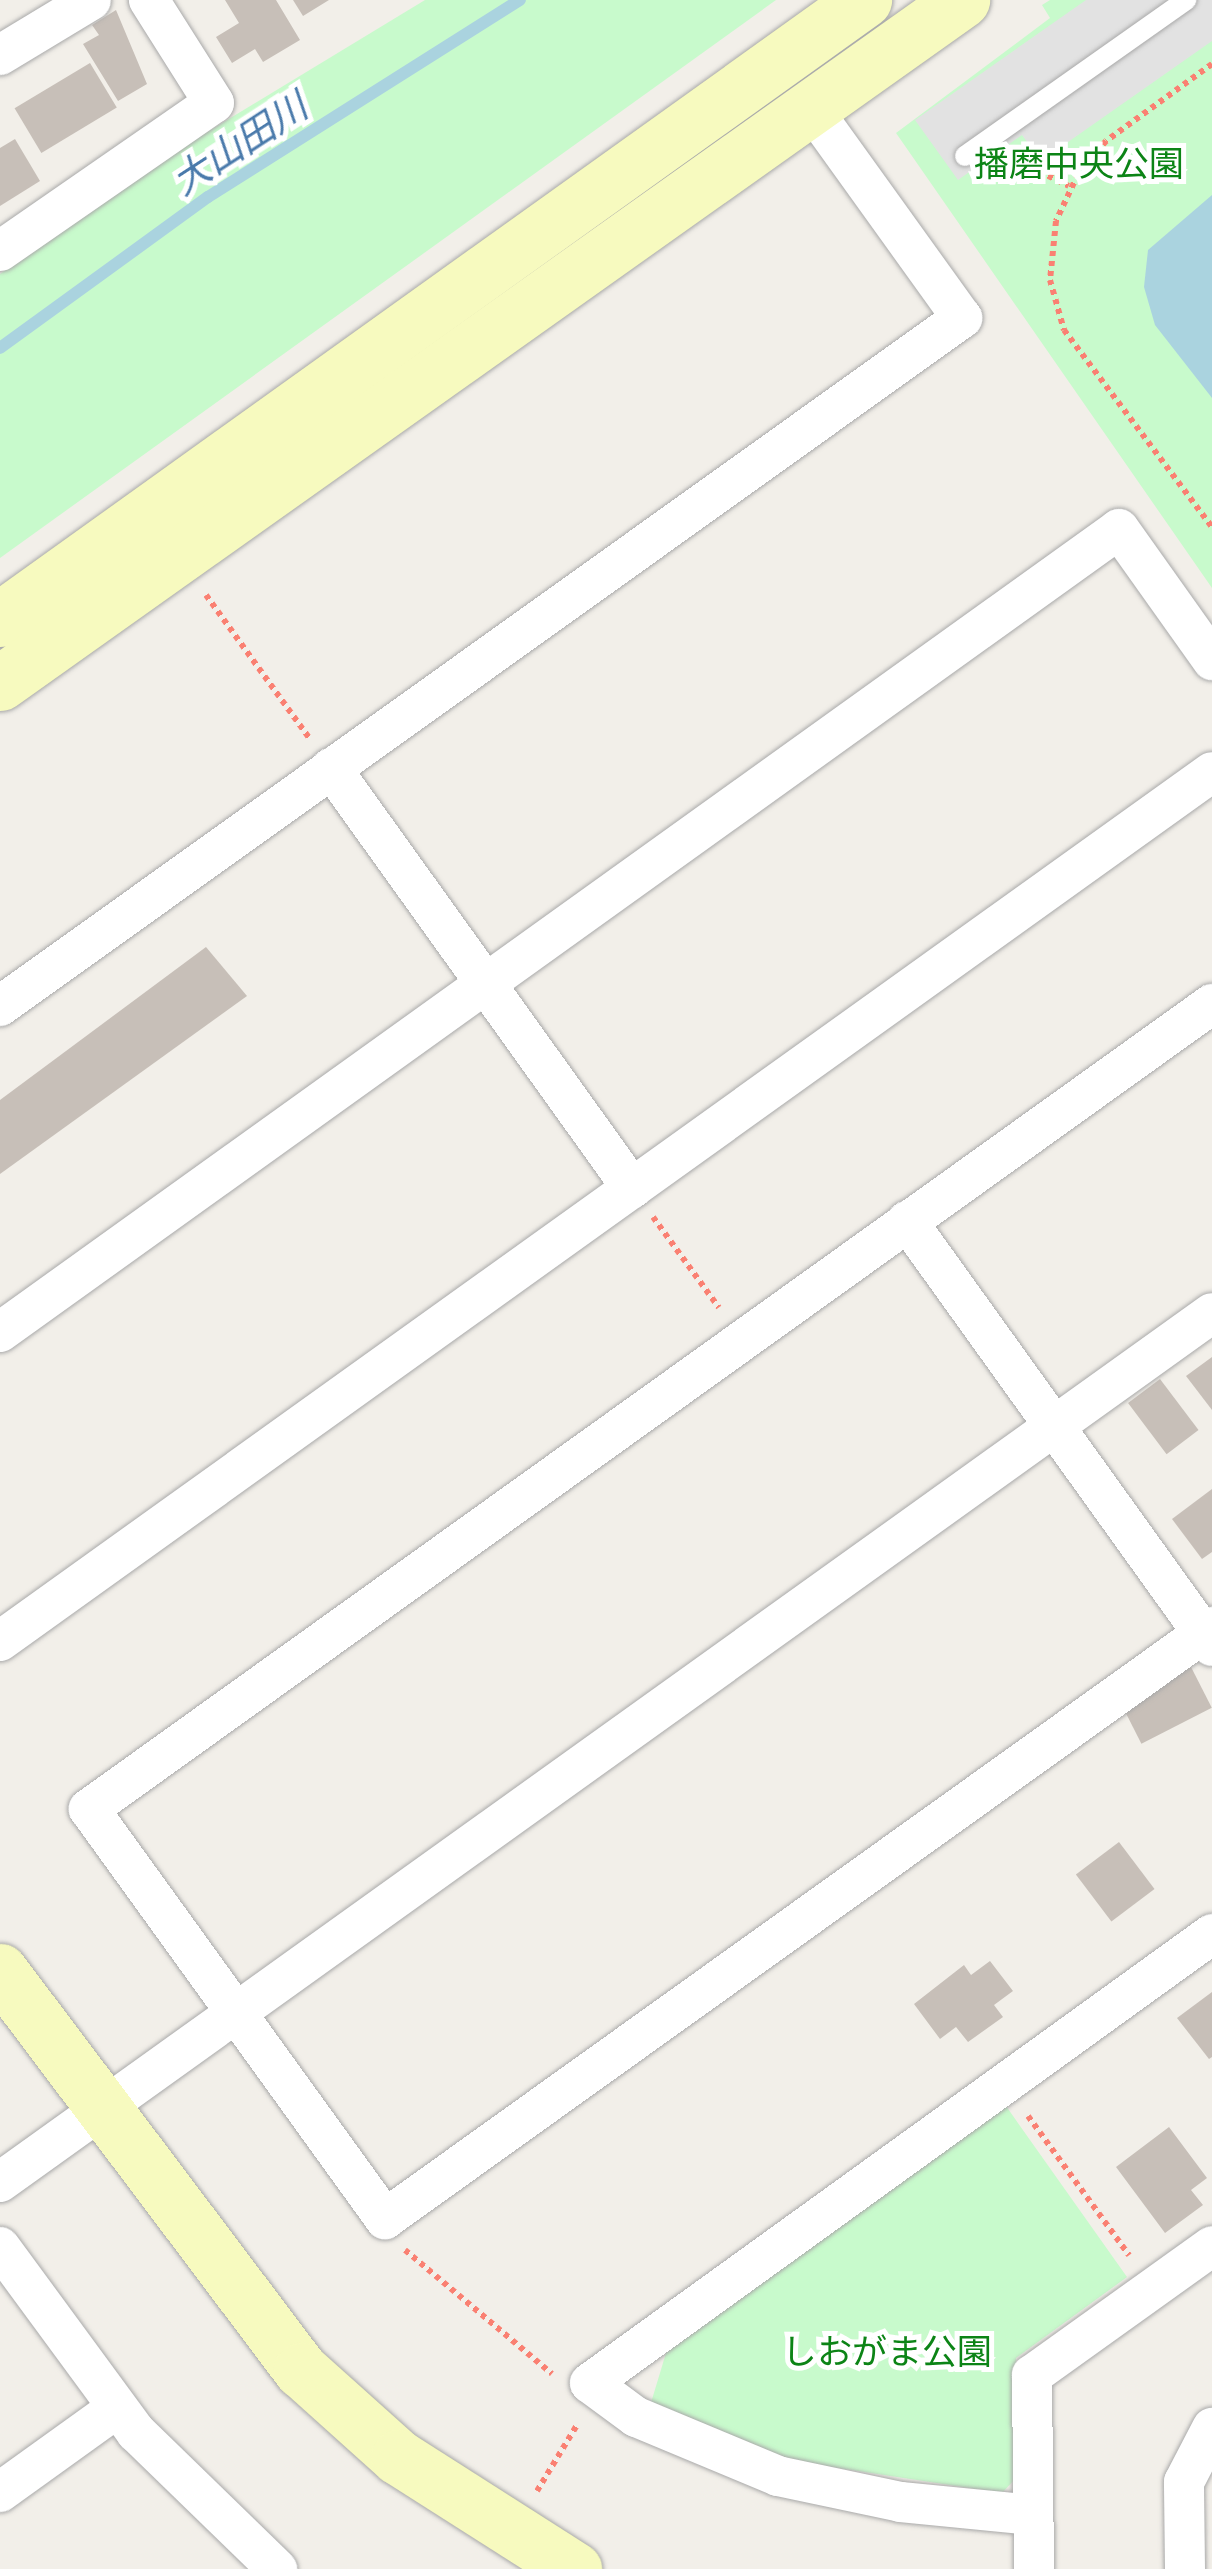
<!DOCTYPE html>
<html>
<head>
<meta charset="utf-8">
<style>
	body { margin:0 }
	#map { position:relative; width:1212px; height:2569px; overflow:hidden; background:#f2efe9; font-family:"Golos Text","Noto Sans JP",sans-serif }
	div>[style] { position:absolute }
	.park>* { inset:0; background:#c8facc }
	.parking>* { inset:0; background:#e2e2e2 }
	.water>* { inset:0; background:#aad3df }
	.stream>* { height:12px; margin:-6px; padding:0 6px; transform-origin:6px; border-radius:6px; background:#aad3df }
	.building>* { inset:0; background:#c7bfb8; transform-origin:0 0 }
	.path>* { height:6px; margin-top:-3px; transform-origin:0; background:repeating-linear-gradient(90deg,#fa8072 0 5px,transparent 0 10px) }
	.roads { filter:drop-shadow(0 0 2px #a9a9a9) drop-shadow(0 0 2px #a9a9a9) }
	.lane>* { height:20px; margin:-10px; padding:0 10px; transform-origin:10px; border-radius:10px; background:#fff }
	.street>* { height:40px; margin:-20px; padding:0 20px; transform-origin:20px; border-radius:20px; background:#fff }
	.secondary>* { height:55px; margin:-27.5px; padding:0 27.5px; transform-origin:27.5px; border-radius:27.5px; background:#f7fabf }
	span { translate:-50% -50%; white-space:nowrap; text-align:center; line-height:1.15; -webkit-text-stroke:10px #fff; paint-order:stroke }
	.park-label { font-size:35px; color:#0c8416 }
	.water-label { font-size:38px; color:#4a7aab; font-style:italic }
</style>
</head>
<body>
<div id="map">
	<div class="park">
		<i style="clip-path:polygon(425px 0,776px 0,0 558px,0 274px,171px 154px)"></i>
		<i style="clip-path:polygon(1050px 0,1212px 0,1212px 588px,896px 133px,1050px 18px,1042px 5px)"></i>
		<i style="clip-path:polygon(1006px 2106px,1127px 2277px,1016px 2358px,1016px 2478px,1002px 2493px,792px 2461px,650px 2406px,666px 2353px)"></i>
	</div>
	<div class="parking">
		<i style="clip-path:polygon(1086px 0,1212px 0,1212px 41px,1041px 161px,1022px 135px,958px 180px,915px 120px)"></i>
	</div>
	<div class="water">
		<i style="clip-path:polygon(1212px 195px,1212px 398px,1155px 325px,1144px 287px,1148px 250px)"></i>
	</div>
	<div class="stream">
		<i style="left:0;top:348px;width:257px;rotate:-36deg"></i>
		<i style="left:208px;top:197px;width:369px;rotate:-32.3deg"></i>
	</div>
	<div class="building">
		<i style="clip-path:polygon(225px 0,276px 0,300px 40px,263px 62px,255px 49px,232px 63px,216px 37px,239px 23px)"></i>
		<i style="clip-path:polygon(293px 0,329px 0,303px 16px)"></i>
		<i style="clip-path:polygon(116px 10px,147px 84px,118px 101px,83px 44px,99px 35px,92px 25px)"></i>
		<i style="left:90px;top:63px;width:52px;height:88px;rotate:59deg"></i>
		<i style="clip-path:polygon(15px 139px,40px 181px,0 206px,0 148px)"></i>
		<i style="clip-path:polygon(206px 947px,247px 996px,0 1174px,0 1100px)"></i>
		<i style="clip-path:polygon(1212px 1357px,1212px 1410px,1186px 1376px)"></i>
		<i style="left:1160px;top:1379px;width:64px;height:40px;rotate:53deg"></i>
		<i style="clip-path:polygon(1212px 1489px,1212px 1552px,1202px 1559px,1172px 1519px)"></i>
		<i style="left:1190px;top:1665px;width:48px;height:79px;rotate:63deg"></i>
		<i style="left:1119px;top:1842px;width:59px;height:54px;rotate:53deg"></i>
		<i style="clip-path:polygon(990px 1961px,1013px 1991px,994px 2005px,1003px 2017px,968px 2042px,956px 2027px,940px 2039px,914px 2004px,964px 1965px,971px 1975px)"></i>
		<i style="clip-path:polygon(1212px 1992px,1212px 2057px,1209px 2059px,1177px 2018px)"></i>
		<i style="clip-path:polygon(1169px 2127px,1207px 2178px,1191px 2190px,1203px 2205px,1165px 2233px,1116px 2167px)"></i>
	</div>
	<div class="path">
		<i style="left:1212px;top:64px;width:131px;rotate:144deg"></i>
		<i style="left:1106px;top:141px;width:43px;rotate:130.3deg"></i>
		<i style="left:1078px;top:174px;width:52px;rotate:115.1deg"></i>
		<i style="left:1056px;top:221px;width:59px;rotate:95.8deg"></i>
		<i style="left:1050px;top:280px;width:52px;rotate:74.4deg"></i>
		<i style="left:1064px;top:330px;width:246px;rotate:53.1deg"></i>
		<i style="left:1030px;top:167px;width:43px;rotate:26deg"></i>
		<i style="left:206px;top:595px;width:178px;rotate:54.2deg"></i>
		<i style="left:653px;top:1217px;width:112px;rotate:54deg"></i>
		<i style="left:1028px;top:2116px;width:172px;rotate:54deg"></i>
		<i style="left:405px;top:2250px;width:192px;rotate:40.1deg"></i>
		<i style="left:537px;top:2491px;width:77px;rotate:-58.8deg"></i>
	</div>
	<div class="roads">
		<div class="lane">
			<i style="left:965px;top:156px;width:271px;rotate:-35.2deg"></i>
		</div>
		<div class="street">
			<i style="left:0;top:55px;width:106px;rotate:-31.1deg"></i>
			<i style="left:0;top:251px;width:260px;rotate:-34.7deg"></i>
			<i style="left:214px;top:103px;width:122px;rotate:-122.3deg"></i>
			<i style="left:331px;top:768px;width:517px;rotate:54.37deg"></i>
			<i style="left:1212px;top:1004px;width:1382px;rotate:144.37deg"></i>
			<i style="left:89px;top:1809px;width:506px;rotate:54.17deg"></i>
			<i style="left:385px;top:2219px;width:1017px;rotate:-35.6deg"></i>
			<i style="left:0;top:1006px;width:1183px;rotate:-35.57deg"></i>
			<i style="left:962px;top:318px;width:262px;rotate:-125.7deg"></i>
			<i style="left:907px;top:1221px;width:523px;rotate:54.33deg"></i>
			<i style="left:0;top:1332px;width:1377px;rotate:-35.66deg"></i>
			<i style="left:1119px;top:529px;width:161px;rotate:54.6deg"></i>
			<i style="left:0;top:1641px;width:1491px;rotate:-35.64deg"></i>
			<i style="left:0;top:2182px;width:1491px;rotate:-35.64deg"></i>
			<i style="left:0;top:2247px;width:230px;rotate:53.7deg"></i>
			<i style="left:136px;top:2432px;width:197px;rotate:44.2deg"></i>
			<i style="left:0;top:2492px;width:144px;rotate:-35.7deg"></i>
			<i style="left:1033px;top:2515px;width:133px;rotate:-174.4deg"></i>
			<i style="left:901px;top:2502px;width:126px;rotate:-168.1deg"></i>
			<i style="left:778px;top:2476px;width:154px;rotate:-157.4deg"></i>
			<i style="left:636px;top:2417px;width:57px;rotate:-143.5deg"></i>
			<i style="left:590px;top:2383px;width:767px;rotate:-35.82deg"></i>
			<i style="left:1034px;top:2569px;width:194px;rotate:-90.6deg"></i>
			<i style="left:1032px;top:2375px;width:221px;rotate:-35.6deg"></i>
			<i style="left:1185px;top:2569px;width:87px;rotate:-90.7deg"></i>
			<i style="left:1184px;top:2482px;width:61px;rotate:-62.6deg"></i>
		</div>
		<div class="secondary">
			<i style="left:0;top:619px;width:1063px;rotate:-35.62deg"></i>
			<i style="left:0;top:683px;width:1180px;rotate:-35.37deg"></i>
			<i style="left:0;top:1971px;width:500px;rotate:53deg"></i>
			<i style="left:301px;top:2370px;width:130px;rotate:41.9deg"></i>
			<i style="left:398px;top:2457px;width:209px;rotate:32.5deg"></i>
		</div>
	</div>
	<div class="park-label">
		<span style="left:1079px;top:163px">播磨中央公園</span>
		<span style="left:887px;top:2351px">しおがま公園</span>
	</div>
	<div class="water-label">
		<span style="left:239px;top:143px;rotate:-33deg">大山田川</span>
	</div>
</div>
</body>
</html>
